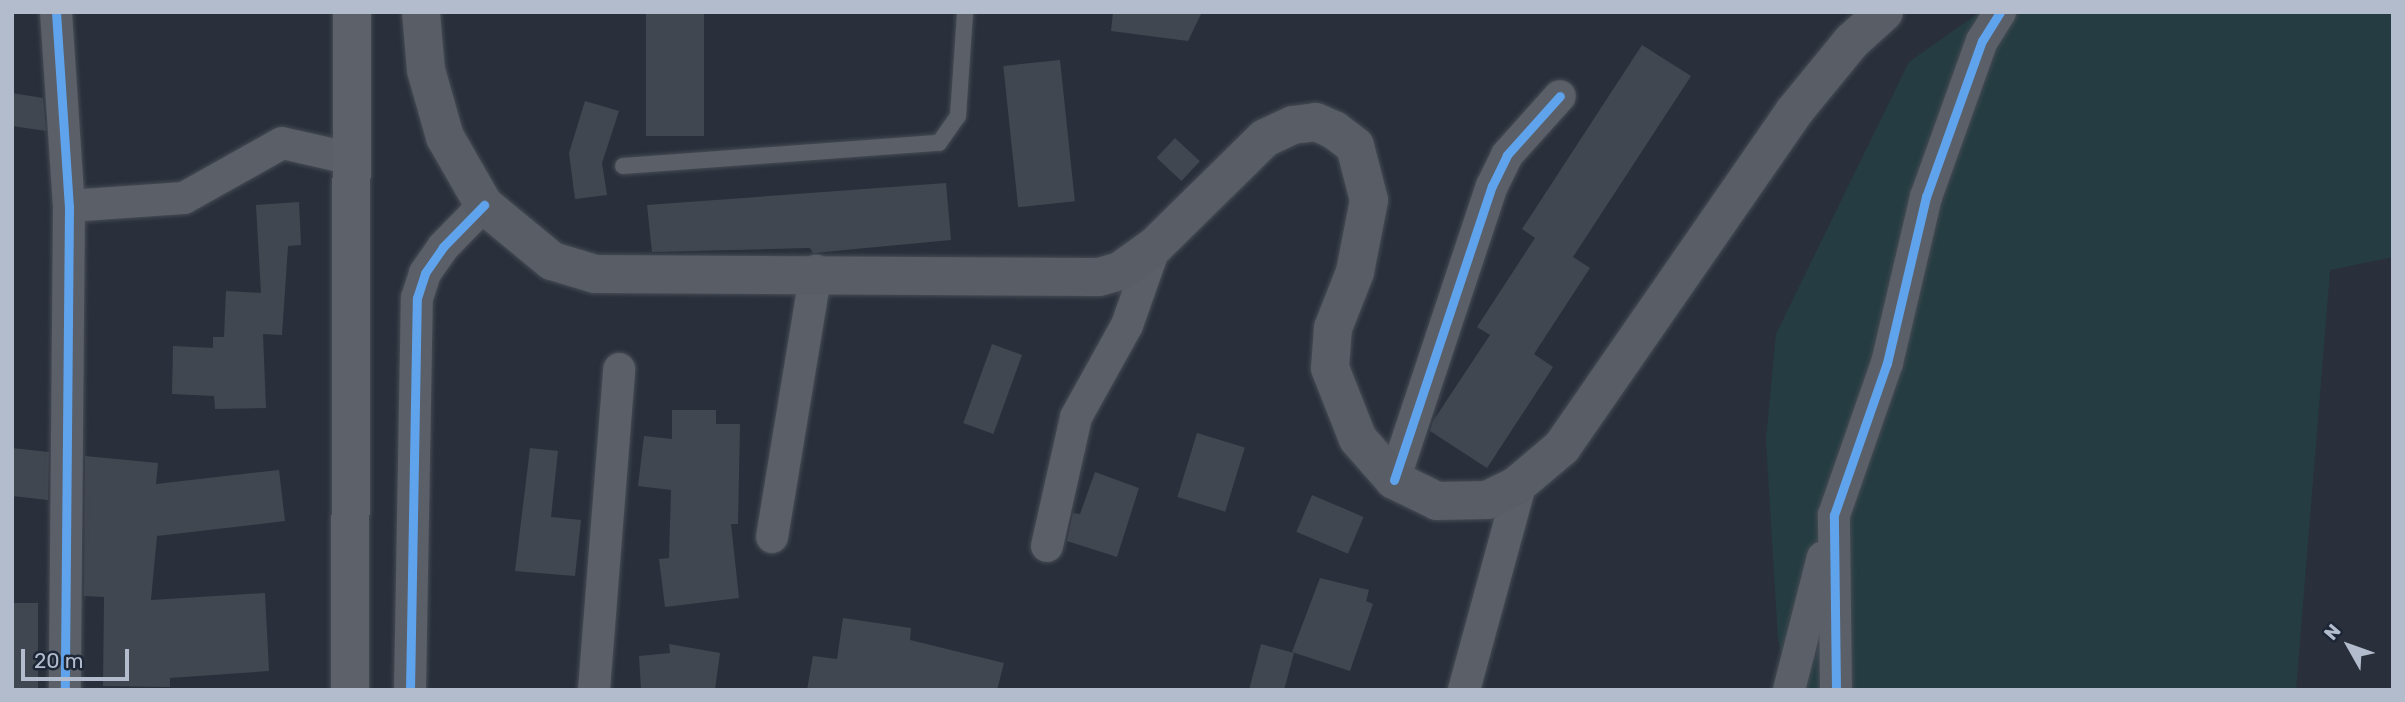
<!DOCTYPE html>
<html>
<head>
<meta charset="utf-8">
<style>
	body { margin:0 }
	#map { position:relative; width:2405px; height:702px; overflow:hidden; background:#29303b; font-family:Rubik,sans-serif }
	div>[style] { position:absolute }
	.green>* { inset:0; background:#253d42 }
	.building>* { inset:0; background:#414750; transform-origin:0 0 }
	.roads { filter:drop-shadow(0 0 2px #464b54) drop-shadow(0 0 2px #464b54) }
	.service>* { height:16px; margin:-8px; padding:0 8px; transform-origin:8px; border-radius:8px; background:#5a5f68 }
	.minor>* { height:32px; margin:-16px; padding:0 16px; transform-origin:16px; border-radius:16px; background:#5a5f68 }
	.secondary>* { height:38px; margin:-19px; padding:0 19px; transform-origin:19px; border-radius:19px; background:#585d66 }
	.primary>* { height:38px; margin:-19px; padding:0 19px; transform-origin:19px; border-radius:19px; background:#5d616a }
	.cycleway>* { height:9px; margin:-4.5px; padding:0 4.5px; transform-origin:4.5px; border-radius:4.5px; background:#60a3ed }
	span { translate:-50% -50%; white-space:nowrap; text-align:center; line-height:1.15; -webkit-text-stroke:6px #1c2636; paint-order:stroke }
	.frame { position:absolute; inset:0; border:14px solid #b3bccc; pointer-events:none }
	.north { position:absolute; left:2314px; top:611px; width:70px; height:70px; -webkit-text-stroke:5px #1c2636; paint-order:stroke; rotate:310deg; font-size:19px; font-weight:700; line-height:28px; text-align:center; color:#b3bccc }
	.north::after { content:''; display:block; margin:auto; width:24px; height:32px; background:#b3bccc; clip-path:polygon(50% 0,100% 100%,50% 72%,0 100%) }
	.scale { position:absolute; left:21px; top:649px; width:108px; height:32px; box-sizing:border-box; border:4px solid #b3bccc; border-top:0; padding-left:9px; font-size:21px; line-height:24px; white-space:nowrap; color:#b3bccc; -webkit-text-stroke:5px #1c2636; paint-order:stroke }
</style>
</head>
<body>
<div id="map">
	<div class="green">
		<i style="clip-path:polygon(1980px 12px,2393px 12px,2393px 257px,2330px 270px,2296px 690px,1791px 690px,1778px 639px,1766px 440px,1776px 334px,1909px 62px)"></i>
	</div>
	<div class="building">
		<i style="left:646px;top:12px;width:58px;height:124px"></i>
		<i style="clip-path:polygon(1113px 12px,1202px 12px,1188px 41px,1111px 31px)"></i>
		<i style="clip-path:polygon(1642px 45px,1691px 76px,1573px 257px,1590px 268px,1534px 354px,1553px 367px,1487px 468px,1430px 431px,1433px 421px,1490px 335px,1477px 327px,1535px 238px,1522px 229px)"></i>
		<i style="left:1060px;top:60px;width:142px;height:57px;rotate:84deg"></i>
		<i style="clip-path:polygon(12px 93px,43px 98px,46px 131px,12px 126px)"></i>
		<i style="clip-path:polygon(585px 101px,619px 111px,602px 163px,607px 195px,575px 199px,569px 153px)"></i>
		<i style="left:1175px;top:138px;width:34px;height:27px;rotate:43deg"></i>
		<i style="clip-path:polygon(946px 183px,951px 240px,813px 253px,810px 248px,652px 252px,647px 205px)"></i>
		<i style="clip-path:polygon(299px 202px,301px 245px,288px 246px,282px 335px,263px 334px,266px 408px,215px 409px,214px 396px,172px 394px,173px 346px,213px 348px,213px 337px,224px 337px,226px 291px,261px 293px,256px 205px)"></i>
		<i style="left:992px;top:344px;width:32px;height:84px;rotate:20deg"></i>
		<i style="clip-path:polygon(672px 410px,716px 410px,716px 424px,740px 424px,738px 524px,731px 524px,739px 598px,665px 607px,659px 559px,669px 558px,671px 490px,638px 486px,644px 436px,672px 439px)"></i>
		<i style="left:1197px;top:433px;width:50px;height:67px;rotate:17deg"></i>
		<i style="clip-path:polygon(12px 448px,49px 452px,48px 500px,12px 496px)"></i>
		<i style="clip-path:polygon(530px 448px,558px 451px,551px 517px,581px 520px,575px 576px,515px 571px)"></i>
		<i style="clip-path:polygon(85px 456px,158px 463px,156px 484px,279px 470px,285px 521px,157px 536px,151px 600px,265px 593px,269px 671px,170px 678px,170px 687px,103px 686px,104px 597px,84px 596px)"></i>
		<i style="clip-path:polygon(1095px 472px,1139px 488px,1117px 557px,1067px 541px,1073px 513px,1080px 514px)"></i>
		<i style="left:1312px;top:495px;width:56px;height:40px;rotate:23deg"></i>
		<i style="clip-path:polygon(1320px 578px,1369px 590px,1366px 601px,1373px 604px,1350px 671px,1292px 652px)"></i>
		<i style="left:12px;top:603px;width:26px;height:87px"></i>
		<i style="clip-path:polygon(843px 618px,911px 628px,910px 640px,1004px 663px,997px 690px,807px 690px,813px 656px,837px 659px)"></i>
		<i style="clip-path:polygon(669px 644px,720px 653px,715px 689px,641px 690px,639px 656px,670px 653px)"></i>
		<i style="clip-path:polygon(1261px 644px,1294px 653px,1284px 690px,1249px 690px)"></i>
	</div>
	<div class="roads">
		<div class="service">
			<i style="left:623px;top:166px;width:317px;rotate:-4.2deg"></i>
			<i style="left:939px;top:143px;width:33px;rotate:-55deg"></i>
			<i style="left:958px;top:116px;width:104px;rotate:-86.1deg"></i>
		</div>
		<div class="minor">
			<i style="left:56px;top:12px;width:194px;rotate:86.2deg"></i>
			<i style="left:69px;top:206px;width:484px;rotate:90.5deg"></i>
			<i style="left:69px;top:206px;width:115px;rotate:-4deg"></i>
			<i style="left:184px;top:198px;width:112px;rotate:-29.3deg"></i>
			<i style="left:282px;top:143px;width:73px;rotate:12.7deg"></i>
			<i style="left:1394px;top:480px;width:310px;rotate:-71.6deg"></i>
			<i style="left:1492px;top:186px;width:34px;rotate:-64deg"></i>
			<i style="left:1507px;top:155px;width:79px;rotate:-48.1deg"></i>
			<i style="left:772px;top:537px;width:270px;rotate:-80.6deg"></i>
			<i style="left:1047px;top:546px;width:132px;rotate:-77.3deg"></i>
			<i style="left:1076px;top:417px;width:105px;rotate:-61deg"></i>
			<i style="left:1127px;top:325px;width:84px;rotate:-70.5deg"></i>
			<i style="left:410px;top:690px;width:392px;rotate:-89deg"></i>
			<i style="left:417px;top:298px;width:26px;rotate:-72deg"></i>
			<i style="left:425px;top:273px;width:32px;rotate:-55deg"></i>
			<i style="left:443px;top:247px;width:59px;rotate:-45.7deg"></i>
			<i style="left:594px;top:690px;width:322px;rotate:-85.5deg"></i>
			<i style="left:1464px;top:690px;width:217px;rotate:-74.7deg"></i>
			<i style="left:1789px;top:690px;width:137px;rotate:-75.7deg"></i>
			<i style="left:1836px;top:690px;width:175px;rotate:-90.7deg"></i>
			<i style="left:1834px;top:515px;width:161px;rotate:-70.8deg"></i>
			<i style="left:1887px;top:363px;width:171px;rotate:-76.8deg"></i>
			<i style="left:1926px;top:197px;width:166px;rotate:-70.3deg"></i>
			<i style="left:1982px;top:41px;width:34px;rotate:-58deg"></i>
		</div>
		<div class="secondary">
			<i style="left:421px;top:12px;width:58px;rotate:85.1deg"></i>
			<i style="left:426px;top:70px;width:70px;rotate:74.2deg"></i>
			<i style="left:445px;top:137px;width:78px;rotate:60.2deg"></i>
			<i style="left:484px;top:205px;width:88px;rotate:39.5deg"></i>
			<i style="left:552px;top:261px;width:45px;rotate:16.8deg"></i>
			<i style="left:595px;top:274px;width:504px;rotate:0.34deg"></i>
			<i style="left:1099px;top:277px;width:22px;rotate:-16deg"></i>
			<i style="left:1120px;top:271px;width:43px;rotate:-35.5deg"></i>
			<i style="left:1155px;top:246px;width:154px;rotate:-44.5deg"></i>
			<i style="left:1265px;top:138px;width:31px;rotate:-25deg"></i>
			<i style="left:1293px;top:125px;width:23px;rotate:-7deg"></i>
			<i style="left:1316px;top:122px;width:20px;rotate:24deg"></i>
			<i style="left:1334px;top:130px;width:26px;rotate:37deg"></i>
			<i style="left:1355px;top:146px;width:56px;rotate:75.5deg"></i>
			<i style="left:1369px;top:200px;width:73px;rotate:101deg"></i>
			<i style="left:1355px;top:272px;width:60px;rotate:111.4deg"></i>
			<i style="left:1333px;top:328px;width:40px;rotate:94.3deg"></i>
			<i style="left:1330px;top:368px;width:76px;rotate:68.5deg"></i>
			<i style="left:1358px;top:439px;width:55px;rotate:48.7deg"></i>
			<i style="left:1394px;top:480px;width:48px;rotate:26deg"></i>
			<i style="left:1437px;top:501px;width:50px;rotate:-1.1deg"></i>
			<i style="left:1487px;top:500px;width:32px;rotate:-26deg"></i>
			<i style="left:1516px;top:486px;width:60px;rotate:-40.3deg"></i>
			<i style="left:1562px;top:447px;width:406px;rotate:-55.3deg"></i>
			<i style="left:1793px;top:113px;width:93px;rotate:-50.7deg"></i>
			<i style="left:1852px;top:41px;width:43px;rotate:-42.2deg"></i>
		</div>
		<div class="primary">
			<i style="left:350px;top:690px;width:678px;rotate:-89.83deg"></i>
		</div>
	</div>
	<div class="cycleway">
		<i style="left:56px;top:12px;width:194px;rotate:86.2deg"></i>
		<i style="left:69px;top:206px;width:484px;rotate:90.5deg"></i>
		<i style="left:1394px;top:480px;width:310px;rotate:-71.6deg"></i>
		<i style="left:1492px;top:186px;width:34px;rotate:-64deg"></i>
		<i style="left:1507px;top:155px;width:79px;rotate:-48.1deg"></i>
		<i style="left:410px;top:690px;width:392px;rotate:-89deg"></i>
		<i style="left:417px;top:298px;width:26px;rotate:-72deg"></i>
		<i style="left:425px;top:273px;width:32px;rotate:-55deg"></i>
		<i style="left:443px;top:247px;width:59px;rotate:-45.7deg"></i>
		<i style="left:1836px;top:690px;width:175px;rotate:-90.7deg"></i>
		<i style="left:1834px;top:515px;width:161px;rotate:-70.8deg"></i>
		<i style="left:1887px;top:363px;width:171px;rotate:-76.8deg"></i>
		<i style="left:1926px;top:197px;width:166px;rotate:-70.3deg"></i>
		<i style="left:1982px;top:41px;width:34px;rotate:-58deg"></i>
	</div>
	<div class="frame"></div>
	<div class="north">N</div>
	<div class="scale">20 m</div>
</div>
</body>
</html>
